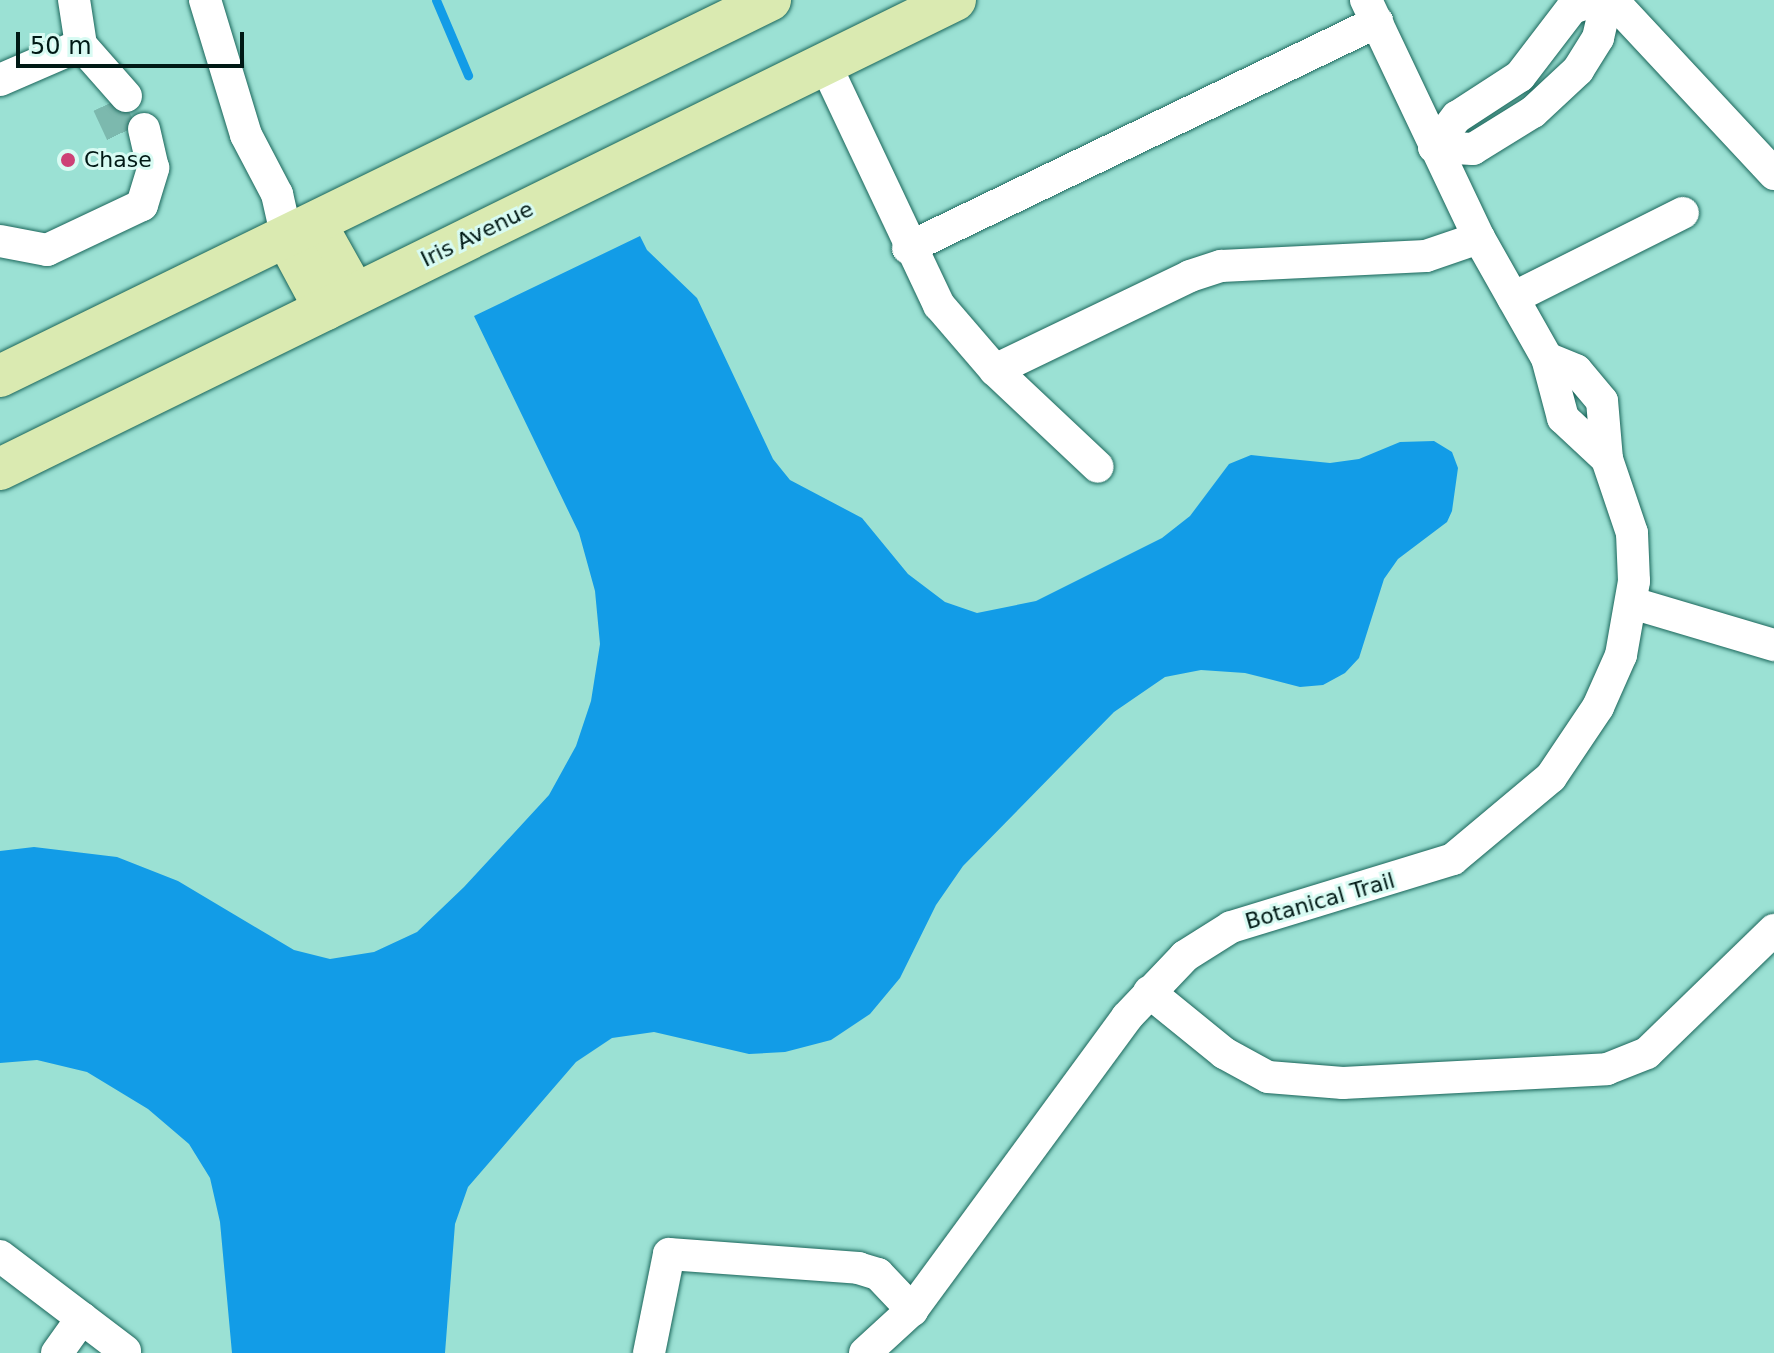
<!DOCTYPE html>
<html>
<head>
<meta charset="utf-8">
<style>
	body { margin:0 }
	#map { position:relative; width:1774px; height:1353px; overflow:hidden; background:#9be1d4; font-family:"DejaVu Sans",sans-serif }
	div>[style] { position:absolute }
	.water>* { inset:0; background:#129ce7 }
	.stream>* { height:9px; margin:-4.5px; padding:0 4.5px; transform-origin:4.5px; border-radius:4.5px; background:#129ce7 }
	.minor-tunnel>* { height:32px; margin-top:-16px; transform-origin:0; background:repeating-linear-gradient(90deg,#7cb9ae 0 32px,transparent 0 48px) }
	.roads { filter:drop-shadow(0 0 2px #1b665b) drop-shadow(0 0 2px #1b665b) }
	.minor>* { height:32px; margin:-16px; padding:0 16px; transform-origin:16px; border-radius:16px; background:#fff }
	.major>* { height:42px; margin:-21px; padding:0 21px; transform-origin:21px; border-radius:21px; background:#daeab1 }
	.dots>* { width:22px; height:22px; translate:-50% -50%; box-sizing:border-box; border:4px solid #d8fbf3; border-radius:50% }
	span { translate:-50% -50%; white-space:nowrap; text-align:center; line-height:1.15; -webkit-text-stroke:6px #d8fbf3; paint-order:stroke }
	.poi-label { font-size:22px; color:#001915 }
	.left { translate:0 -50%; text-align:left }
	.street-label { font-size:22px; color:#001915 }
	.scale { position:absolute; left:16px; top:32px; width:228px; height:36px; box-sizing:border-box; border:4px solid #001915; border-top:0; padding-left:10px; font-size:24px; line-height:28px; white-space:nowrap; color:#001915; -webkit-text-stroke:6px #d8fbf3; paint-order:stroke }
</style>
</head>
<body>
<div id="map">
	<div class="water">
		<i style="clip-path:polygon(640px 236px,647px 250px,697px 298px,773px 459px,790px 480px,862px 518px,908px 574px,945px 602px,977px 613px,1036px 601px,1162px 538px,1190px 516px,1229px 464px,1251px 455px,1330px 463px,1359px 459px,1400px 442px,1434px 441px,1452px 452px,1458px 468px,1452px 511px,1447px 522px,1398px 559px,1384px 579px,1359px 658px,1345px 673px,1323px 685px,1300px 687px,1245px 673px,1201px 670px,1165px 677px,1114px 712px,963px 866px,936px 905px,900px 978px,870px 1014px,831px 1040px,785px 1052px,749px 1054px,654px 1032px,612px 1038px,576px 1062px,468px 1187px,455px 1224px,445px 1353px,232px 1353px,220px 1222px,210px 1178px,189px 1144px,148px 1109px,87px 1072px,37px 1060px,0 1063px,0 851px,34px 847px,117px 857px,178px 881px,294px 950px,330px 959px,374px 952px,417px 932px,464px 887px,549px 795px,576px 746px,591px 701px,600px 644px,595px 591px,579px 533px,474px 316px)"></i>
	</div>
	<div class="stream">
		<i style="left:436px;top:0;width:82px;rotate:66.9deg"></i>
	</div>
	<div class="minor-tunnel">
		<i style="left:108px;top:104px;width:38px;rotate:65deg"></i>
	</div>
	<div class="roads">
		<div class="minor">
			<i style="left:205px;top:0;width:141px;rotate:73.1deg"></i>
			<i style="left:246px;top:135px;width:67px;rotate:62.3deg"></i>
			<i style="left:277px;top:194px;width:45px;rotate:77.2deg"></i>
			<i style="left:1366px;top:0;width:263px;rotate:64.6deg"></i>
			<i style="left:1479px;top:238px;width:138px;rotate:60.5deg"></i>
			<i style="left:1547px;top:358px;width:62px;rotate:75.1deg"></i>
			<i style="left:1563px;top:418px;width:60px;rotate:43deg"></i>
			<i style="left:1612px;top:0;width:238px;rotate:47deg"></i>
			<i style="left:81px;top:45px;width:68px;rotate:48.6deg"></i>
			<i style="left:825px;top:64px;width:267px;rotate:64.7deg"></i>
			<i style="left:939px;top:305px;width:86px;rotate:49.3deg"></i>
			<i style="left:995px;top:370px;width:141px;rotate:43.3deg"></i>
			<i style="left:0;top:80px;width:88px;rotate:-23.4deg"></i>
			<i style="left:81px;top:45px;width:46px;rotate:-98.8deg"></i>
			<i style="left:1434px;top:147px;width:39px;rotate:3deg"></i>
			<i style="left:1473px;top:149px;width:70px;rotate:-31.7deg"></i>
			<i style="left:1533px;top:112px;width:62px;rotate:-43deg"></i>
			<i style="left:1578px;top:70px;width:38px;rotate:-58deg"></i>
			<i style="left:1598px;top:38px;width:39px;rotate:-77deg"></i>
			<i style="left:1434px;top:147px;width:38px;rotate:-53deg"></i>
			<i style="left:1457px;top:117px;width:75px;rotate:-33.1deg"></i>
			<i style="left:1520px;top:76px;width:86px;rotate:-52.6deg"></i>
			<i style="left:1572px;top:8px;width:25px;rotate:-18deg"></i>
			<i style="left:0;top:241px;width:48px;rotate:10.8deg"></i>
			<i style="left:47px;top:250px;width:105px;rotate:-25.3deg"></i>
			<i style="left:142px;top:205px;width:39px;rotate:-73deg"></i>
			<i style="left:153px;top:168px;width:40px;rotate:-103deg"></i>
			<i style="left:908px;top:248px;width:521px;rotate:-25.73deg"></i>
			<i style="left:1513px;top:298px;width:190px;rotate:-26.6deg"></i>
			<i style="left:995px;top:370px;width:216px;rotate:-25.7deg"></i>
			<i style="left:1190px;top:276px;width:33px;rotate:-18deg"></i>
			<i style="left:1221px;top:266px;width:205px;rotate:-2.8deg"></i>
			<i style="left:1426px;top:256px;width:56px;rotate:-18.8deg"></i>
			<i style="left:1632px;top:603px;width:148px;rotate:16.5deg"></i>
			<i style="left:1149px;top:992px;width:97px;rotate:39.1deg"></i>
			<i style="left:1224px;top:1053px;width:50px;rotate:28.6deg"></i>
			<i style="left:1268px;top:1077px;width:75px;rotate:4.6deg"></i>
			<i style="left:1343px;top:1083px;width:264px;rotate:-3deg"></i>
			<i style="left:1607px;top:1069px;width:43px;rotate:-21.8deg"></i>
			<i style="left:1647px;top:1053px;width:177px;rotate:-44.1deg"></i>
			<i style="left:0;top:1256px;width:157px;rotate:37.2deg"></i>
			<i style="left:57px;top:1353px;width:43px;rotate:-54.5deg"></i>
			<i style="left:649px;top:1353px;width:101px;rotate:-78.6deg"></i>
			<i style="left:669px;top:1254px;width:190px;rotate:4.2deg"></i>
			<i style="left:858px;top:1268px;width:21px;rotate:17deg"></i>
			<i style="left:878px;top:1274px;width:50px;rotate:46.6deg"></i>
			<i style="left:865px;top:1353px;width:64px;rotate:-42.5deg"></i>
			<i style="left:912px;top:1310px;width:363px;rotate:-53.7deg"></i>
			<i style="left:1127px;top:1017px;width:84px;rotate:-46.4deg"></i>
			<i style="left:1185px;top:956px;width:54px;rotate:-32.2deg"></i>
			<i style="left:1231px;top:927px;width:232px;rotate:-17deg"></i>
			<i style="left:1453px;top:859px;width:128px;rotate:-39.9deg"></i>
			<i style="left:1551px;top:777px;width:84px;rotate:-56.1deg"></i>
			<i style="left:1598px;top:707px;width:57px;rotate:-66.1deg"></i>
			<i style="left:1621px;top:655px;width:75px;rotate:-80deg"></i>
			<i style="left:1634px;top:581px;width:48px;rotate:-92.4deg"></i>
			<i style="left:1632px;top:533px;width:78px;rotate:-108.7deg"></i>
			<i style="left:1607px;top:459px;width:58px;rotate:-94.9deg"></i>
			<i style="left:1602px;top:401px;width:40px;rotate:-130deg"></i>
			<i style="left:1576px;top:370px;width:31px;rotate:-158deg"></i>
		</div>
		<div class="major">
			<i style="left:316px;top:225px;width:78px;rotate:60.8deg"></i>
			<i style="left:287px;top:238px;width:81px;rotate:61.8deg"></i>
			<i style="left:0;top:376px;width:857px;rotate:-26.03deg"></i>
			<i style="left:0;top:469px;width:1064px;rotate:-26.16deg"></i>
		</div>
	</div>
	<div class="dots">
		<i style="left:68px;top:160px;background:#cd4176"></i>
	</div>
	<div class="poi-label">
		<span class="left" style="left:84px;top:160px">Chase</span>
	</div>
	<div class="street-label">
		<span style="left:477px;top:234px;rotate:-26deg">Iris Avenue</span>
		<span style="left:1320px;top:901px;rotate:-16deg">Botanical Trail</span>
	</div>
	<div class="scale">50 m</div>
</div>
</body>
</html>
